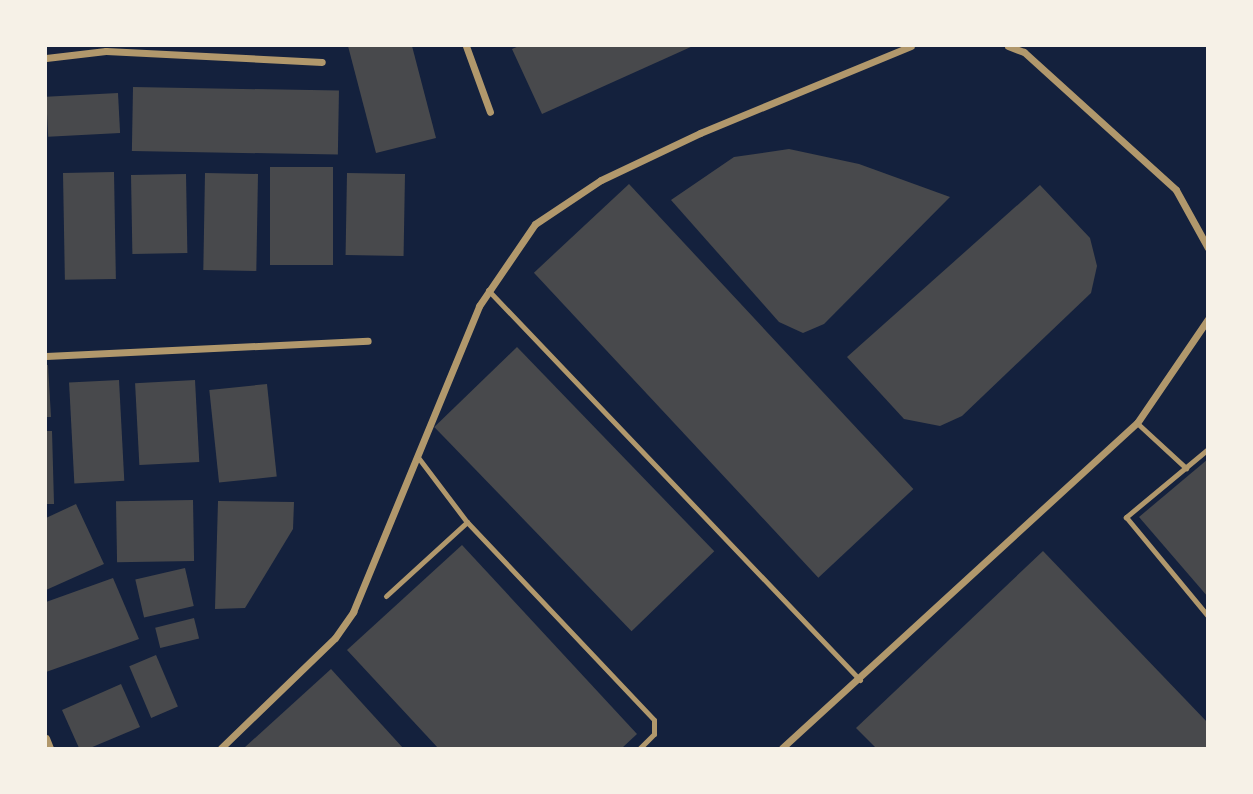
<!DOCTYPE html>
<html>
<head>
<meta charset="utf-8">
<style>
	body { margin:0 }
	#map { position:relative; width:1253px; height:794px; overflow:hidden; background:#14213d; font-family:Spectral,serif }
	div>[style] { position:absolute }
	.building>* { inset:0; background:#48494c; transform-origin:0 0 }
	.service>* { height:5px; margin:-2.5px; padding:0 2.5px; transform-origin:2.5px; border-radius:2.5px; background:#b1986c }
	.minor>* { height:7px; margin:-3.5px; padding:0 3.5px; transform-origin:3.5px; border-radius:3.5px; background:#b1986c }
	span { translate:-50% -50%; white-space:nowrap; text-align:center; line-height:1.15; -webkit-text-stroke:5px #f6f1e7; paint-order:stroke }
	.frame { position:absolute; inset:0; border:47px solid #f6f1e7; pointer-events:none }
</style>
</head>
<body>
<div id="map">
	<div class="building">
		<i style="clip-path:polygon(348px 46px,412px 46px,436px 138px,376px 153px)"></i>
		<i style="clip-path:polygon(519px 46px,693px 46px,542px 114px,512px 49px)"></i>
		<i style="left:133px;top:87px;width:206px;height:64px;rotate:1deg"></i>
		<i style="left:118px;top:93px;width:40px;height:72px;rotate:87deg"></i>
		<i style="clip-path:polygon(789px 149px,859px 164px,950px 197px,824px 324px,803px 333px,779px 322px,671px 200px,734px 157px)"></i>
		<i style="left:270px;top:167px;width:63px;height:98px"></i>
		<i style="left:114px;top:172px;width:107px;height:51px;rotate:89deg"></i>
		<i style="left:205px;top:173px;width:53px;height:97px;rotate:1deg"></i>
		<i style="left:347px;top:173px;width:58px;height:82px;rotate:1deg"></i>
		<i style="left:186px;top:174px;width:79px;height:55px;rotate:89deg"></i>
		<i style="left:629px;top:184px;width:417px;height:130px;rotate:47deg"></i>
		<i style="clip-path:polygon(1040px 185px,1090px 238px,1097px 266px,1091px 293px,962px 416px,940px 426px,904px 419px,847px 357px)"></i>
		<i style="left:517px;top:347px;width:284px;height:115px;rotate:46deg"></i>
		<i style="clip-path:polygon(46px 365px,48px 365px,51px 417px,46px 417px)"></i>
		<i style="left:119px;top:380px;width:101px;height:50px;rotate:87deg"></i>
		<i style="left:195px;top:380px;width:82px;height:60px;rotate:87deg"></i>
		<i style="left:267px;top:384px;width:93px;height:58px;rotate:84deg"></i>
		<i style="clip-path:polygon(46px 431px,52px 431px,54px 504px,46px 504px)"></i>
		<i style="clip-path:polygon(1208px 459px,1208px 597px,1139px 517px)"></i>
		<i style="left:193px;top:500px;width:61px;height:77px;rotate:89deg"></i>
		<i style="clip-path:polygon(218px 501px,294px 502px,293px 529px,245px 608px,215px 609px)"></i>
		<i style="clip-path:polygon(76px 504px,104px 564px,46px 590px,46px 518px)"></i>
		<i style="clip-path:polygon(462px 545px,637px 734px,622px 748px,438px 748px,347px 650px)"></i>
		<i style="clip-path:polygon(1043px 551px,1208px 723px,1208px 748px,876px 748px,856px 728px)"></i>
		<i style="left:185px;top:568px;width:39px;height:51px;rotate:77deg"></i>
		<i style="clip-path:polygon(113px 578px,139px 639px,46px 672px,46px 602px)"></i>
		<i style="left:194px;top:618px;width:21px;height:40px;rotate:76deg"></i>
		<i style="left:156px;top:655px;width:56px;height:29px;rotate:67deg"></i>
		<i style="clip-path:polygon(331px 669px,403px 748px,244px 748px)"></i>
		<i style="clip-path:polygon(121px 684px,140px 727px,90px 748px,79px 748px,62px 710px)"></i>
	</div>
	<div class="service">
		<i style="left:488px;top:290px;width:539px;rotate:46.35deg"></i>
		<i style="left:1137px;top:423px;width:67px;rotate:42.6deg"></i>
		<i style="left:1208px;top:449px;width:107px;rotate:140.3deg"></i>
		<i style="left:1126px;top:517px;width:129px;rotate:50.4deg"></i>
		<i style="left:417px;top:456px;width:83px;rotate:52.9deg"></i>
		<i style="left:467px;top:522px;width:272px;rotate:46.6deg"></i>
		<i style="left:654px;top:720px;width:14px;rotate:90deg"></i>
		<i style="left:654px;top:734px;width:20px;rotate:135deg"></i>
		<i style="left:386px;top:596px;width:110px;rotate:-42.4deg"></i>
	</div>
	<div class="minor">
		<i style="left:466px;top:46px;width:70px;rotate:70deg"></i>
		<i style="left:1008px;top:46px;width:17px;rotate:21deg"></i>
		<i style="left:1024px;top:52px;width:205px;rotate:42.2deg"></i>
		<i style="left:1176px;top:190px;width:66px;rotate:61.1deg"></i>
		<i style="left:46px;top:58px;width:60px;rotate:-6.7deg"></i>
		<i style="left:106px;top:51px;width:216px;rotate:2.9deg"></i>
		<i style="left:46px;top:356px;width:322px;rotate:-2.7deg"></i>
		<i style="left:46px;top:738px;width:11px;rotate:68deg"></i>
		<i style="left:221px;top:748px;width:158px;rotate:-44deg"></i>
		<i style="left:335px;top:638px;width:32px;rotate:-55deg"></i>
		<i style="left:353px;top:612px;width:331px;rotate:-67.6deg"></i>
		<i style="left:479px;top:306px;width:99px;rotate:-55.7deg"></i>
		<i style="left:535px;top:224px;width:79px;rotate:-33.7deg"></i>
		<i style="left:601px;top:180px;width:110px;rotate:-25.4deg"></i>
		<i style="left:700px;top:133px;width:228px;rotate:-22.4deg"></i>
		<i style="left:782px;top:748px;width:481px;rotate:-42.5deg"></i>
		<i style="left:1137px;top:423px;width:126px;rotate:-55.7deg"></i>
	</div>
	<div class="frame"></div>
</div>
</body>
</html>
